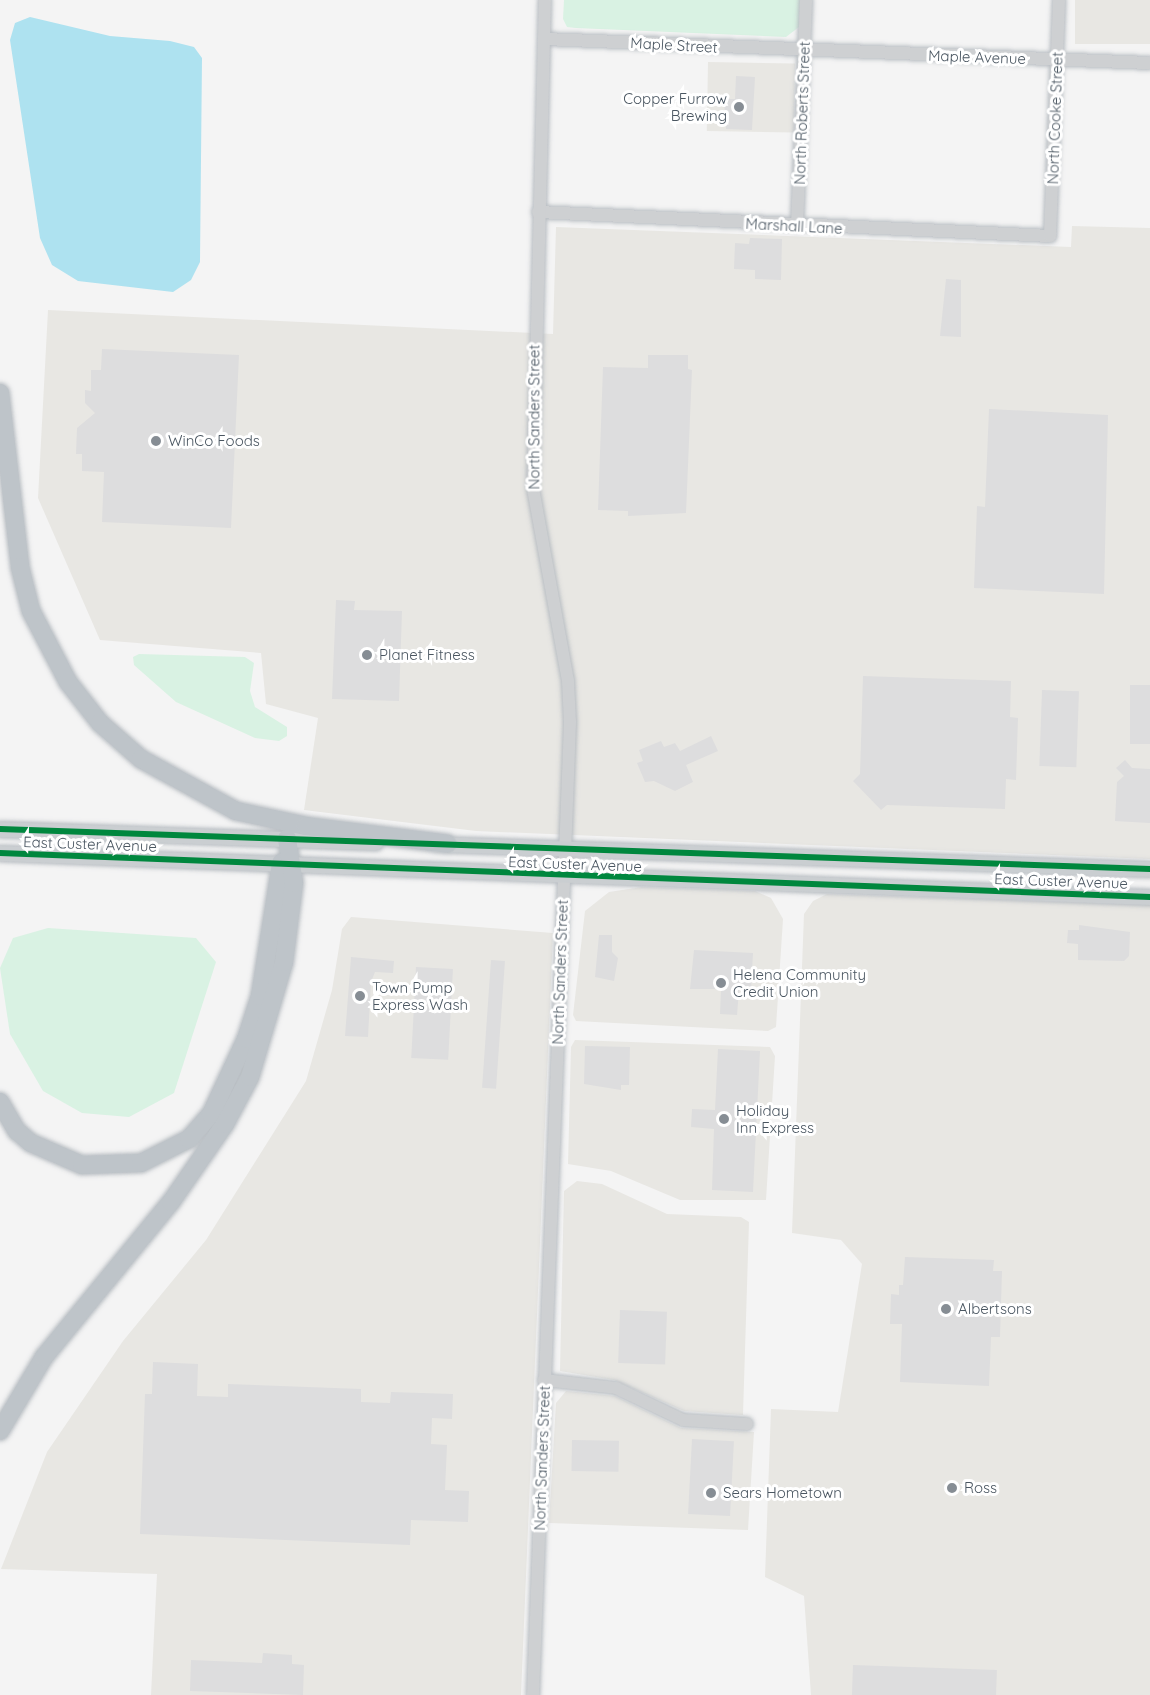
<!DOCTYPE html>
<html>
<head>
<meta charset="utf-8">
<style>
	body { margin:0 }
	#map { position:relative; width:1150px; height:1695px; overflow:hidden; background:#f4f4f4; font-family:Quicksand,sans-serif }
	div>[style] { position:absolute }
	.commercial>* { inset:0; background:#e8e7e3; transform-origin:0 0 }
	.green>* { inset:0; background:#d9f2e3 }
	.water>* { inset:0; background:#aee2f0 }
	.building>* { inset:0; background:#ddddde; transform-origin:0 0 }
	.roads { filter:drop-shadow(0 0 2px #b9bec3) drop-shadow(0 0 2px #b9bec3) }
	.minor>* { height:12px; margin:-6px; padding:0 6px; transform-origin:6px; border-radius:6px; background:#ced0d2 }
	.major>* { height:15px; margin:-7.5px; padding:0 7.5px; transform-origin:7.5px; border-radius:7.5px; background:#caced1 }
	.highway>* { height:18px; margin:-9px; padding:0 9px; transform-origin:9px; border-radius:9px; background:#bec4c9 }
	.cycleway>* { height:6px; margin:-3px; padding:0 3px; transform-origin:3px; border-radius:3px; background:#00873e }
	.dots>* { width:16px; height:16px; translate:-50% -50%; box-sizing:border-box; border:3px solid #fff; border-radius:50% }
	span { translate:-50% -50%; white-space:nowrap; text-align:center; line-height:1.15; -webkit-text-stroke:6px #fff; paint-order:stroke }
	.street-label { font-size:15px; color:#4a5661 }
	.poi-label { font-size:15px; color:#4a5661 }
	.right { translate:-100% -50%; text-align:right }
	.left { translate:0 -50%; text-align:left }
</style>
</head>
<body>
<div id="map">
	<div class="commercial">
		<i style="left:1075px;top:0;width:75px;height:44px"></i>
		<i style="left:708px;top:62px;width:87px;height:69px;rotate:1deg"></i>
		<i style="clip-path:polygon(1072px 226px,1150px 228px,1150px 859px,476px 831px,304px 810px,318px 718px,266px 704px,261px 653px,100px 640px,38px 498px,48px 310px,553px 334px,556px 227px,1071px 247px)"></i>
		<i style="clip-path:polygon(642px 887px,755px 891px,771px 898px,783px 919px,776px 1027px,768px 1031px,576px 1021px,573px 1015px,585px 911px,609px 892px)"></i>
		<i style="clip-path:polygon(827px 894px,1150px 905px,1150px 1695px,811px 1695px,804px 1596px,765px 1577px,771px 1409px,838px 1412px,862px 1264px,841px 1240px,792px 1233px,804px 914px,813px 901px)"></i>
		<i style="clip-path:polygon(351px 917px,553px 933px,521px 1695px,151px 1695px,157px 1574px,1px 1569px,47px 1452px,123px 1341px,206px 1240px,306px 1081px,332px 990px,342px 929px)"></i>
		<i style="clip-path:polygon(575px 1040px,770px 1047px,775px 1056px,766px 1200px,680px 1200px,611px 1171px,568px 1164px,571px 1047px)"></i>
		<i style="clip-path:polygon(577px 1181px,602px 1184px,667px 1214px,741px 1217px,749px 1222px,743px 1415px,684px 1411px,614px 1380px,560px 1371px,564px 1191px)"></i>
		<i style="clip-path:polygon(566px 1391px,615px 1396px,681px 1428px,754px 1432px,748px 1530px,549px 1523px,556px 1403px)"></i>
	</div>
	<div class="green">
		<i style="clip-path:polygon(564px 0,800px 0,799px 27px,786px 37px,576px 28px,567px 27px,563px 19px)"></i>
		<i style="clip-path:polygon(139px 654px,245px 657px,254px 663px,250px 691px,255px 707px,287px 727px,287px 736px,279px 741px,255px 738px,176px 702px,134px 665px,133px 657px)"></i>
		<i style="clip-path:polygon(48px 928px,196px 938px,216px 962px,174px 1093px,129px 1117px,82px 1113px,43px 1091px,10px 1034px,0 968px,13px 938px)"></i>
	</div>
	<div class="water">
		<i style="clip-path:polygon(30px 17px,110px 36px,170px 41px,194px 47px,202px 58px,200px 262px,191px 280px,173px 292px,78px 281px,52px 265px,40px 238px,10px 40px,15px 23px)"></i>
	</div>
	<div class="building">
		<i style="clip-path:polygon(736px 76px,755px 77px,752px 130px,726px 129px,724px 99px,735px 99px)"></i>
		<i style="clip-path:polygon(750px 238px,782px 239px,781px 280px,755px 279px,755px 270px,734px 269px,735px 243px,749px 244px)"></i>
		<i style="clip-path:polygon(946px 279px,961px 280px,961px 337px,940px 336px)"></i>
		<i style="clip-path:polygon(102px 349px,239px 355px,231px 528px,102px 522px,104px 472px,82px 471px,82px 454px,76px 454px,77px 428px,95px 413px,85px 403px,85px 390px,91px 391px,91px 370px,101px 370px)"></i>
		<i style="clip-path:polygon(648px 355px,688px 355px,688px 369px,692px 370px,686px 513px,628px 516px,628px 511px,598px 510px,603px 367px,648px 368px)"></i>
		<i style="clip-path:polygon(989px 409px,1108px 415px,1104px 594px,974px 588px,977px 506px,985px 507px)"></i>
		<i style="clip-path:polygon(336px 600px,355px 601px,354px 610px,402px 611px,399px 701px,332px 699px)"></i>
		<i style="clip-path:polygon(863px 676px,1011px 681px,1010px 717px,1018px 718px,1016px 780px,1006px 779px,1005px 809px,887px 805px,881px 810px,853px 781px,860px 774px)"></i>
		<i style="left:1130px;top:685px;width:20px;height:59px"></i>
		<i style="left:1042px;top:690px;width:37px;height:76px;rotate:2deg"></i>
		<i style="clip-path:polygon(711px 736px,718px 751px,686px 765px,693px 782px,675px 791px,654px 781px,645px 782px,637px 763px,643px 761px,639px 750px,661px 741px,664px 747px,675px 743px,680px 751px)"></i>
		<i style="clip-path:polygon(1125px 760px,1132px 768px,1150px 769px,1150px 823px,1115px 821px,1117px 782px,1124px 776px,1116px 768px)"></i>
		<i style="clip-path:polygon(1079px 925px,1130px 932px,1129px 956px,1124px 961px,1078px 960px,1078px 944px,1067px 943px,1068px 930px,1079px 930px)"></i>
		<i style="clip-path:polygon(599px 935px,612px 935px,612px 952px,618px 958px,614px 981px,595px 977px)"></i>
		<i style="clip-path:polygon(694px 950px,753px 953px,751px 990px,739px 990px,737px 1015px,720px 1014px,721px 989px,690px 989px)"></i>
		<i style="clip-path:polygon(351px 957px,394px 961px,393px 973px,375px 972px,371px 982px,368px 1037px,345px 1036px)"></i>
		<i style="left:491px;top:960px;width:14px;height:128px;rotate:4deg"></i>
		<i style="left:416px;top:967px;width:37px;height:91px;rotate:3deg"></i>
		<i style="clip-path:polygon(585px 1046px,630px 1047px,629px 1085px,621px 1085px,621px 1090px,584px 1084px)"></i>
		<i style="clip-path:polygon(718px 1049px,760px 1051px,753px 1192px,712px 1190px,714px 1129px,691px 1127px,692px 1109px,715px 1110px)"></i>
		<i style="clip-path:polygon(905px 1257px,994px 1260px,993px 1271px,1002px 1271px,1000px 1337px,991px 1337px,989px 1386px,900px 1382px,902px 1324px,890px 1324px,891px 1294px,899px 1295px,899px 1285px,903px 1285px)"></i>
		<i style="left:620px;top:1310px;width:47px;height:53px;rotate:2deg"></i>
		<i style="clip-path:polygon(153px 1362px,198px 1364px,197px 1396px,228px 1397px,228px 1384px,361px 1389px,361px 1402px,390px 1403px,391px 1392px,453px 1394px,452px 1419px,432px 1418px,431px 1444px,447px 1445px,445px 1490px,469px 1491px,468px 1522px,411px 1520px,410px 1545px,140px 1534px,145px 1394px,152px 1394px)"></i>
		<i style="left:692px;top:1439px;width:42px;height:75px;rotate:3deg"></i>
		<i style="left:572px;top:1440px;width:47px;height:31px;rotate:1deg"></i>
		<i style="clip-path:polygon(263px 1653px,292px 1655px,292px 1664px,304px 1665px,303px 1695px,190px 1691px,191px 1660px,262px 1663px)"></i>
		<i style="left:853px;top:1665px;width:144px;height:30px;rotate:2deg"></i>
	</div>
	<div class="roads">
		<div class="minor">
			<i style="left:544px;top:39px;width:606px;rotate:2.27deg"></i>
			<i style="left:538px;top:212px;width:513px;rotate:2.68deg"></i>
			<i style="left:1050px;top:236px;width:236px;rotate:-87.8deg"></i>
			<i style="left:797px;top:226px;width:226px;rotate:-87.7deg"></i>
			<i style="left:544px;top:1380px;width:72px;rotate:6.3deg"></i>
			<i style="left:616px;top:1388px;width:74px;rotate:25.5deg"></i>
			<i style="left:683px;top:1420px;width:64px;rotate:3.6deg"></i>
			<i style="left:533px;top:1695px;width:974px;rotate:-87.82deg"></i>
			<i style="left:570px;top:722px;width:41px;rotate:-92.8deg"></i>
			<i style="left:568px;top:681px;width:196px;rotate:-100.3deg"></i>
			<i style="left:533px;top:488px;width:488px;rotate:-88.6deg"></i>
		</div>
		<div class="major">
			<i style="left:0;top:829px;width:376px;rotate:2deg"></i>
			<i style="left:436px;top:844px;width:714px;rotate:2.01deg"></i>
			<i style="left:0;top:853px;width:1151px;rotate:2.19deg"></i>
		</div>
		<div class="highway">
			<i style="left:0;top:393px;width:175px;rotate:83.4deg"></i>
			<i style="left:20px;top:567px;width:45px;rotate:76deg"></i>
			<i style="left:31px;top:611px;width:80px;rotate:62.5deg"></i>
			<i style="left:68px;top:682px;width:52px;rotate:52deg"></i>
			<i style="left:100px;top:723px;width:55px;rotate:41.3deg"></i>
			<i style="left:141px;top:759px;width:108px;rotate:28.7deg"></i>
			<i style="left:236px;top:811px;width:72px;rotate:12.1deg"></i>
			<i style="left:306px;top:826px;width:143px;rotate:7.2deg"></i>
			<i style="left:0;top:1102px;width:34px;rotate:60deg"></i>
			<i style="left:17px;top:1131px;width:18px;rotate:41deg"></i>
			<i style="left:31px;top:1143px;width:56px;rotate:23.3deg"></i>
			<i style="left:82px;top:1165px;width:59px;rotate:-1.9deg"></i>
			<i style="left:141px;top:1163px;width:54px;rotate:-26.6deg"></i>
			<i style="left:189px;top:1139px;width:33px;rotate:-49deg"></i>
			<i style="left:211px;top:1114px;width:83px;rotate:-65deg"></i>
			<i style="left:246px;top:1039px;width:45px;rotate:-72deg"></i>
			<i style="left:260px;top:996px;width:135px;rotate:-81deg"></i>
			<i style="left:0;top:1431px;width:86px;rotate:-59.3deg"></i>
			<i style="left:44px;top:1357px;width:200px;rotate:-50.7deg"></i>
			<i style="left:171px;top:1202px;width:95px;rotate:-55.3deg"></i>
			<i style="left:225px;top:1124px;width:53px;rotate:-62deg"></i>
			<i style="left:250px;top:1077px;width:120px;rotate:-73.5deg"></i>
			<i style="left:284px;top:962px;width:80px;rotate:-82.8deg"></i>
			<i style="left:294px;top:883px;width:45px;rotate:-99deg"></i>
		</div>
	</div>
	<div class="cycleway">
		<i style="left:0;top:829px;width:1151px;rotate:1.99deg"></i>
		<i style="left:0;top:853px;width:1151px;rotate:2.19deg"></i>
	</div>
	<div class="dots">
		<i style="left:739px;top:107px;background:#868d94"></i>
		<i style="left:156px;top:441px;background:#868d94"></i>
		<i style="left:367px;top:655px;background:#868d94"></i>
		<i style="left:721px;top:983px;background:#868d94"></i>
		<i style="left:360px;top:996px;background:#868d94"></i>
		<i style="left:724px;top:1119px;background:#868d94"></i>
		<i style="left:946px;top:1309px;background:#868d94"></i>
		<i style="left:952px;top:1488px;background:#868d94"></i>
		<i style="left:711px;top:1493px;background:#868d94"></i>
	</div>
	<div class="street-label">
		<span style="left:674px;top:45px;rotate:3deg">Maple Street</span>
		<span style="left:977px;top:57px;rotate:2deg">Maple Avenue</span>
		<span style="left:802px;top:113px;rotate:-88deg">North Roberts Street</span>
		<span style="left:1055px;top:118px;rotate:-88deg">North Cooke Street</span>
		<span style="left:794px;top:226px;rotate:3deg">Marshall Lane</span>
		<span style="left:534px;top:417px;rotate:-90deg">North Sanders Street</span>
		<span style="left:90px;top:844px;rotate:2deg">East Custer Avenue</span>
		<span style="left:575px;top:864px;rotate:2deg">East Custer Avenue</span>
		<span style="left:1061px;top:881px;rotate:2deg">East Custer Avenue</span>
		<span style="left:560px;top:972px;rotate:-88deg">North Sanders Street</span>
		<span style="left:542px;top:1458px;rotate:-88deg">North Sanders Street</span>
	</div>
	<div class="poi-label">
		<span class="right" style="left:727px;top:107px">Copper Furrow<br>Brewing</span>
		<span class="left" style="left:168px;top:441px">WinCo Foods</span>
		<span class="left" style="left:379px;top:655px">Planet Fitness</span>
		<span class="left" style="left:733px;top:983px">Helena Community<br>Credit Union</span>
		<span class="left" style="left:372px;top:996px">Town Pump<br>Express Wash</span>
		<span class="left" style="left:736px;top:1119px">Holiday<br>Inn Express</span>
		<span class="left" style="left:958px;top:1309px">Albertsons</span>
		<span class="left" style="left:964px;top:1488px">Ross</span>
		<span class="left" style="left:723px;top:1493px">Sears Hometown</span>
	</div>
</div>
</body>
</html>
